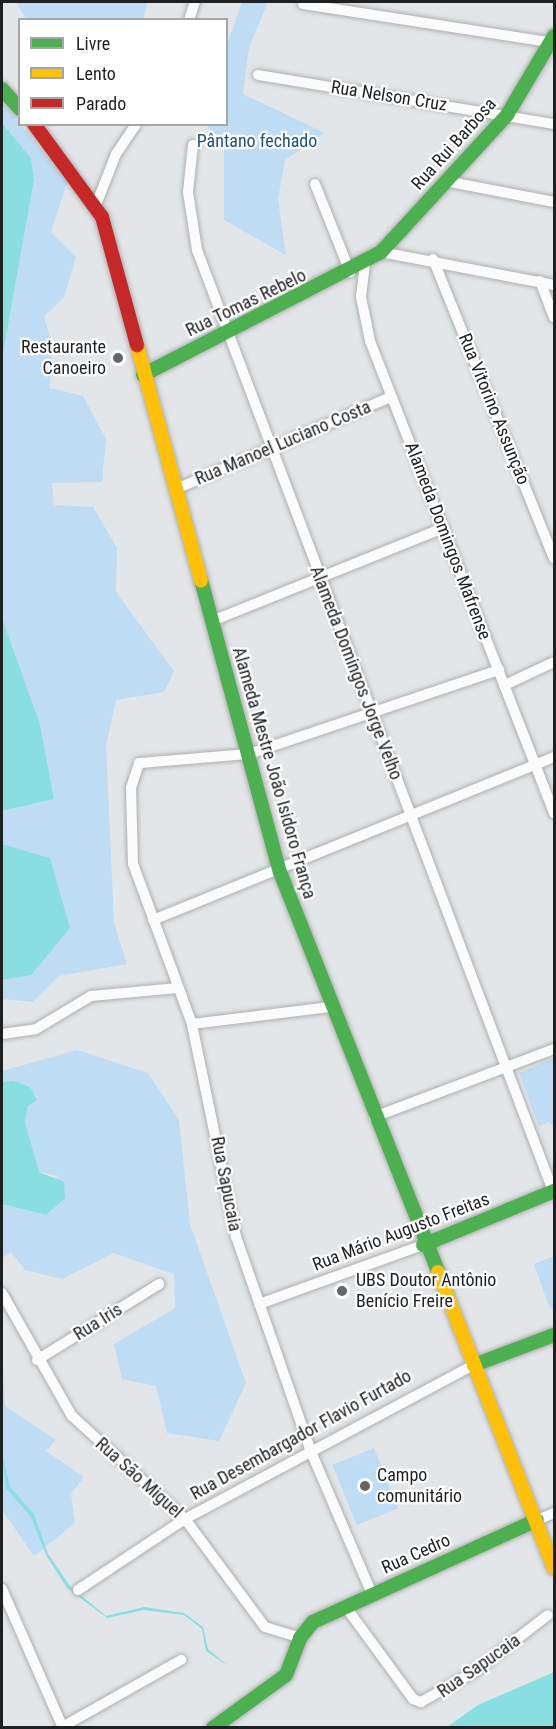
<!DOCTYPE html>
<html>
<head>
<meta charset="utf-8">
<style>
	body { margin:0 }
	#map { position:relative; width:556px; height:1729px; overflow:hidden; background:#e3e6e8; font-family:"Roboto Condensed",sans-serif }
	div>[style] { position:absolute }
	.green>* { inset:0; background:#bedcf4; transform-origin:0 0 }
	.water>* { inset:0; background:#88dee1 }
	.roads { filter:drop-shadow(0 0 2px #adafb0) drop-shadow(0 0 2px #adafb0) }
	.street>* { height:10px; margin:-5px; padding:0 5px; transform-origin:5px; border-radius:5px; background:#fbfbfc }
	.fast>* { height:14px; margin:-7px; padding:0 7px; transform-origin:7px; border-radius:7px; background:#4caf50 }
	.slow>* { height:14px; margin:-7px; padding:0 7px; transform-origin:7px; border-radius:7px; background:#ffc107 }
	.jam>* { height:14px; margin:-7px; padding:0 7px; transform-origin:7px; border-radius:7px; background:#c62828 }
	.dots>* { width:16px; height:16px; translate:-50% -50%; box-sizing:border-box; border:3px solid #fff; border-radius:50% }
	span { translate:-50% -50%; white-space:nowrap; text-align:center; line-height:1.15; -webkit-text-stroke:4.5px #fff; paint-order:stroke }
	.street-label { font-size:18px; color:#1f2022 }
	.park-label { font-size:18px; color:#1e5378 }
	.poi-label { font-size:18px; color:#1f2022 }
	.right { translate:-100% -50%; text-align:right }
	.left { translate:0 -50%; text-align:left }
	.frame { position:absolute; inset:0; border:3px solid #1f2022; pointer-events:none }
	.legend { position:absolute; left:18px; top:18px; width:210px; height:108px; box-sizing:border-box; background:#fff; border:2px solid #a5a6a7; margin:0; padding:8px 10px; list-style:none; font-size:18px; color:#1f2022 }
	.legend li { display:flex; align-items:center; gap:12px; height:30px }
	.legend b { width:30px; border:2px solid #a5a6a7 }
</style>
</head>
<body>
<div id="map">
	<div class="green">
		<i style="clip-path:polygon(16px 2px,148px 2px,143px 20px,26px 19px)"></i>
		<i style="clip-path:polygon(242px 2px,268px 2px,249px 48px,243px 94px,325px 133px,285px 160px,278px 199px,286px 255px,224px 220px,224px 146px,206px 125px,226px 124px,227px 44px)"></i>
		<i style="clip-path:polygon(2px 100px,67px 183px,51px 232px,76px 257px,64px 297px,44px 317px,52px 344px,50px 388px,83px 396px,106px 439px,102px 482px,52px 483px,54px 505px,93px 507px,117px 548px,116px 592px,174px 671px,164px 692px,116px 700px,106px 746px,114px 923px,127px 964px,59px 976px,33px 1002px,2px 999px,2px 980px,31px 975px,50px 858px,2px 844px,2px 811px,54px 799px,40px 724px,2px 618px,2px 359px,34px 180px,31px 158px,2px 123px)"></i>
		<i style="clip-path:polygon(77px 1050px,148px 1073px,179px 1120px,190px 1224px,246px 1383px,219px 1441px,167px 1433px,156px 1386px,122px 1379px,114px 1344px,175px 1308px,174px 1274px,113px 1253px,62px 1279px,25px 1270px,11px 1252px,2px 1258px,2px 1204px,46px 1215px,57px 1176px,39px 1172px,25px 1122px,28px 1106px,13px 1081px,2px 1082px,2px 1071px)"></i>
		<i style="clip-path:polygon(554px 1058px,554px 1127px,549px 1122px,539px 1126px,519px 1073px)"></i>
		<i style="clip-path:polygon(554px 1256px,554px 1307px,550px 1309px,534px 1264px)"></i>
		<i style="clip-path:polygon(2px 1349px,5px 1406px,56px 1440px,46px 1451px,84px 1477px,71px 1494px,75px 1523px,34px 1556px,2px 1510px)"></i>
		<i style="left:374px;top:1448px;width:65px;height:45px;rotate:68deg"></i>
	</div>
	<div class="water">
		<i style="clip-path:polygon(2px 123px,31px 158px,34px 180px,2px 359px)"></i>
		<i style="clip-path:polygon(2px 618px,40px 724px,54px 799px,2px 811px)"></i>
		<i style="clip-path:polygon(2px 844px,50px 858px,70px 928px,31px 975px,2px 980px)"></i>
		<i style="clip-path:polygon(13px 1081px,30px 1087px,37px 1100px,28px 1106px,25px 1122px,39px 1172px,64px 1182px,65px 1198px,46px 1215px,2px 1204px,2px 1082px)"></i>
		<i style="clip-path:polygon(2px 1454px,10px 1487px,34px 1514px,48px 1554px,70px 1586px,106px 1616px,144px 1607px,184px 1613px,203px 1627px,208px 1649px,228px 1666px,206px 1651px,202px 1629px,184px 1615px,144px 1610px,107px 1618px,67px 1588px,46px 1555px,31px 1517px,6px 1488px)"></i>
		<i style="clip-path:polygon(554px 1672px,554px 1727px,447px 1727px,478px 1705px)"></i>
	</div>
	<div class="roads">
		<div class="street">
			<i style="left:303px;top:4px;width:254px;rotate:8.8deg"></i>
			<i style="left:189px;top:20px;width:19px;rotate:-72deg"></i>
			<i style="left:258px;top:75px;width:300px;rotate:9.4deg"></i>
			<i style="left:193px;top:145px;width:47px;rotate:96.1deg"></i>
			<i style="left:188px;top:192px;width:59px;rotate:81.2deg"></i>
			<i style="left:197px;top:250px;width:1009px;rotate:69.28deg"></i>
			<i style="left:445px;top:181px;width:111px;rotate:10.9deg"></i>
			<i style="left:315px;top:184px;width:95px;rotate:68.3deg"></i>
			<i style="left:96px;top:205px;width:55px;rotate:-68.6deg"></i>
			<i style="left:116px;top:154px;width:36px;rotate:-56deg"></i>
			<i style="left:381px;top:252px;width:176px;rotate:10.8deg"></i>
			<i style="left:433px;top:259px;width:323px;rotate:68deg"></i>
			<i style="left:365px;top:264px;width:33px;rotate:97deg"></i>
			<i style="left:361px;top:297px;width:45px;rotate:78.4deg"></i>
			<i style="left:370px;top:341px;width:507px;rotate:68.7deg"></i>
			<i style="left:540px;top:281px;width:39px;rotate:69deg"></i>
			<i style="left:176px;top:489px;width:234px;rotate:-23.2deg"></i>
			<i style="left:212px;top:621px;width:249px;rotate:-21.9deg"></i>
			<i style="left:505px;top:685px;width:54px;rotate:-25.1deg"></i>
			<i style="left:153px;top:920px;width:433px;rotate:-22.1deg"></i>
			<i style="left:192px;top:1024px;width:139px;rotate:-7deg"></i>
			<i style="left:2px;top:1034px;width:34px;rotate:-8deg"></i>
			<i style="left:36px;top:1029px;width:64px;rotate:-31deg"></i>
			<i style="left:91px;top:996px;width:87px;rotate:-5.3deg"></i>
			<i style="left:374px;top:1117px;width:192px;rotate:-20.7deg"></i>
			<i style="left:2px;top:1293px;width:142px;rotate:60.4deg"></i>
			<i style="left:72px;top:1416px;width:153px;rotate:42.3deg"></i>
			<i style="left:185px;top:1519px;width:134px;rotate:53.5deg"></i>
			<i style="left:265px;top:1627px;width:37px;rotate:17deg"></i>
			<i style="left:259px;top:1304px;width:174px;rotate:-19.8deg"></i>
			<i style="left:37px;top:1360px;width:144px;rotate:-31.9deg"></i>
			<i style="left:537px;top:1520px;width:18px;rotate:-22deg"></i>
			<i style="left:2px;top:1589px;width:152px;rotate:66.3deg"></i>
			<i style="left:78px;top:1590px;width:128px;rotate:-33.6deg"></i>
			<i style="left:185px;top:1519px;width:327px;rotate:-28.1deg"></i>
			<i style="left:372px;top:1594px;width:158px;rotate:-113.2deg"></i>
			<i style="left:310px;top:1449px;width:225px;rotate:-109.2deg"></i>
			<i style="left:236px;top:1237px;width:217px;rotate:-101.7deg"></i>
			<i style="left:192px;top:1024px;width:171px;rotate:-110.2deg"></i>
			<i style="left:133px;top:864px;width:76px;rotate:-91.5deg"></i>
			<i style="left:131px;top:788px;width:26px;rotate:-72deg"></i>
			<i style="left:139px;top:763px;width:110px;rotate:-4.7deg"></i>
			<i style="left:249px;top:754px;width:264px;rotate:-18.6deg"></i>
			<i style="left:345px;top:1606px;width:115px;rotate:53.8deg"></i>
			<i style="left:413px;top:1699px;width:9px;rotate:21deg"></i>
			<i style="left:421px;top:1702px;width:61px;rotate:-29.5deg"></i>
			<i style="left:474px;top:1672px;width:93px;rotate:-37.6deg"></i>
			<i style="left:62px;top:1727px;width:137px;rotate:-29.4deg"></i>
		</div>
		<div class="fast">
			<i style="left:2px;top:89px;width:27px;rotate:48deg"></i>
			<i style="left:143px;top:375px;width:268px;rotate:-27.3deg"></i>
			<i style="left:381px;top:252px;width:186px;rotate:-47.4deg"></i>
			<i style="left:507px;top:115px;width:92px;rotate:-59.3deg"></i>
			<i style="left:201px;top:580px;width:302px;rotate:74.9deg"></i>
			<i style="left:280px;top:872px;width:430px;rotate:68.4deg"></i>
			<i style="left:423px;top:1245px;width:142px;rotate:-22.4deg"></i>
			<i style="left:474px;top:1365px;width:85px;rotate:-20.6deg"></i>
			<i style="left:213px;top:1728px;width:90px;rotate:-36deg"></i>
			<i style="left:286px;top:1675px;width:40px;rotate:-69deg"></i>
			<i style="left:300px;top:1638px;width:21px;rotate:-51deg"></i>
			<i style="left:313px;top:1622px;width:246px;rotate:-24.5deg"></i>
		</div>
		<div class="slow">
			<i style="left:137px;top:345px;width:244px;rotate:74.8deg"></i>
			<i style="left:438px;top:1272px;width:318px;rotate:68.6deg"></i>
		</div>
		<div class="jam">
			<i style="left:34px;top:124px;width:115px;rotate:53.8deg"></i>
			<i style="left:102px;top:217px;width:133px;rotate:74.7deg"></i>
		</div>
	</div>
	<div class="dots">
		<i style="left:118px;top:358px;background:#646567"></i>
		<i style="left:342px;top:1291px;background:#646567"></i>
		<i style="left:365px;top:1486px;background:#646567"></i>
	</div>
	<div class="street-label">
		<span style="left:389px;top:96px;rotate:9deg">Rua Nelson Cruz</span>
		<span style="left:454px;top:144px;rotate:-48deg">Rua Rui Barbosa</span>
		<span style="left:246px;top:303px;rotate:-26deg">Rua Tomas Rebelo</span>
		<span style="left:494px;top:409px;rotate:68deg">Rua Vitorino Assunção</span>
		<span style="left:283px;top:443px;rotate:-23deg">Rua Manoel Luciano Costa</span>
		<span style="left:448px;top:541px;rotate:69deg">Alameda Domingos Mafrense</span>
		<span style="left:356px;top:673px;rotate:69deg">Alameda Domingos Jorge Velho</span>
		<span style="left:274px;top:773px;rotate:74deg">Alameda Mestre João Isidoro França</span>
		<span style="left:226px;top:1184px;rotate:79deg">Rua Sapucaia</span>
		<span style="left:401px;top:1232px;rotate:-21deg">Rua Mário Augusto Freitas</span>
		<span style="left:98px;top:1322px;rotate:-32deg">Rua Iris</span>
		<span style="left:301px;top:1435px;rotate:-29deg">Rua Desembargador Flavio Furtado</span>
		<span style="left:139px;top:1478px;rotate:42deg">Rua São Miguel</span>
		<span style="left:416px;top:1554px;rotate:-24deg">Rua Cedro</span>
		<span style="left:479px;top:1666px;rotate:-35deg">Rua Sapucaia</span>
	</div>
	<div class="park-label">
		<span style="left:257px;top:141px">Pântano fechado</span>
	</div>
	<div class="poi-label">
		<span class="right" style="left:106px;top:358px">Restaurante<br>Canoeiro</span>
		<span class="left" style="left:356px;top:1291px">UBS Doutor Antônio<br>Benício Freire</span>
		<span class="left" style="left:377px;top:1486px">Campo<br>comunitário</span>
	</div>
	<div class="frame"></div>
	<ul class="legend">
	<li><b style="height:8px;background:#4caf50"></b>Livre</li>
	<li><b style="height:8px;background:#ffc107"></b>Lento</li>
	<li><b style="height:8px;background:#c62828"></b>Parado</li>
	</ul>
</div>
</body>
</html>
